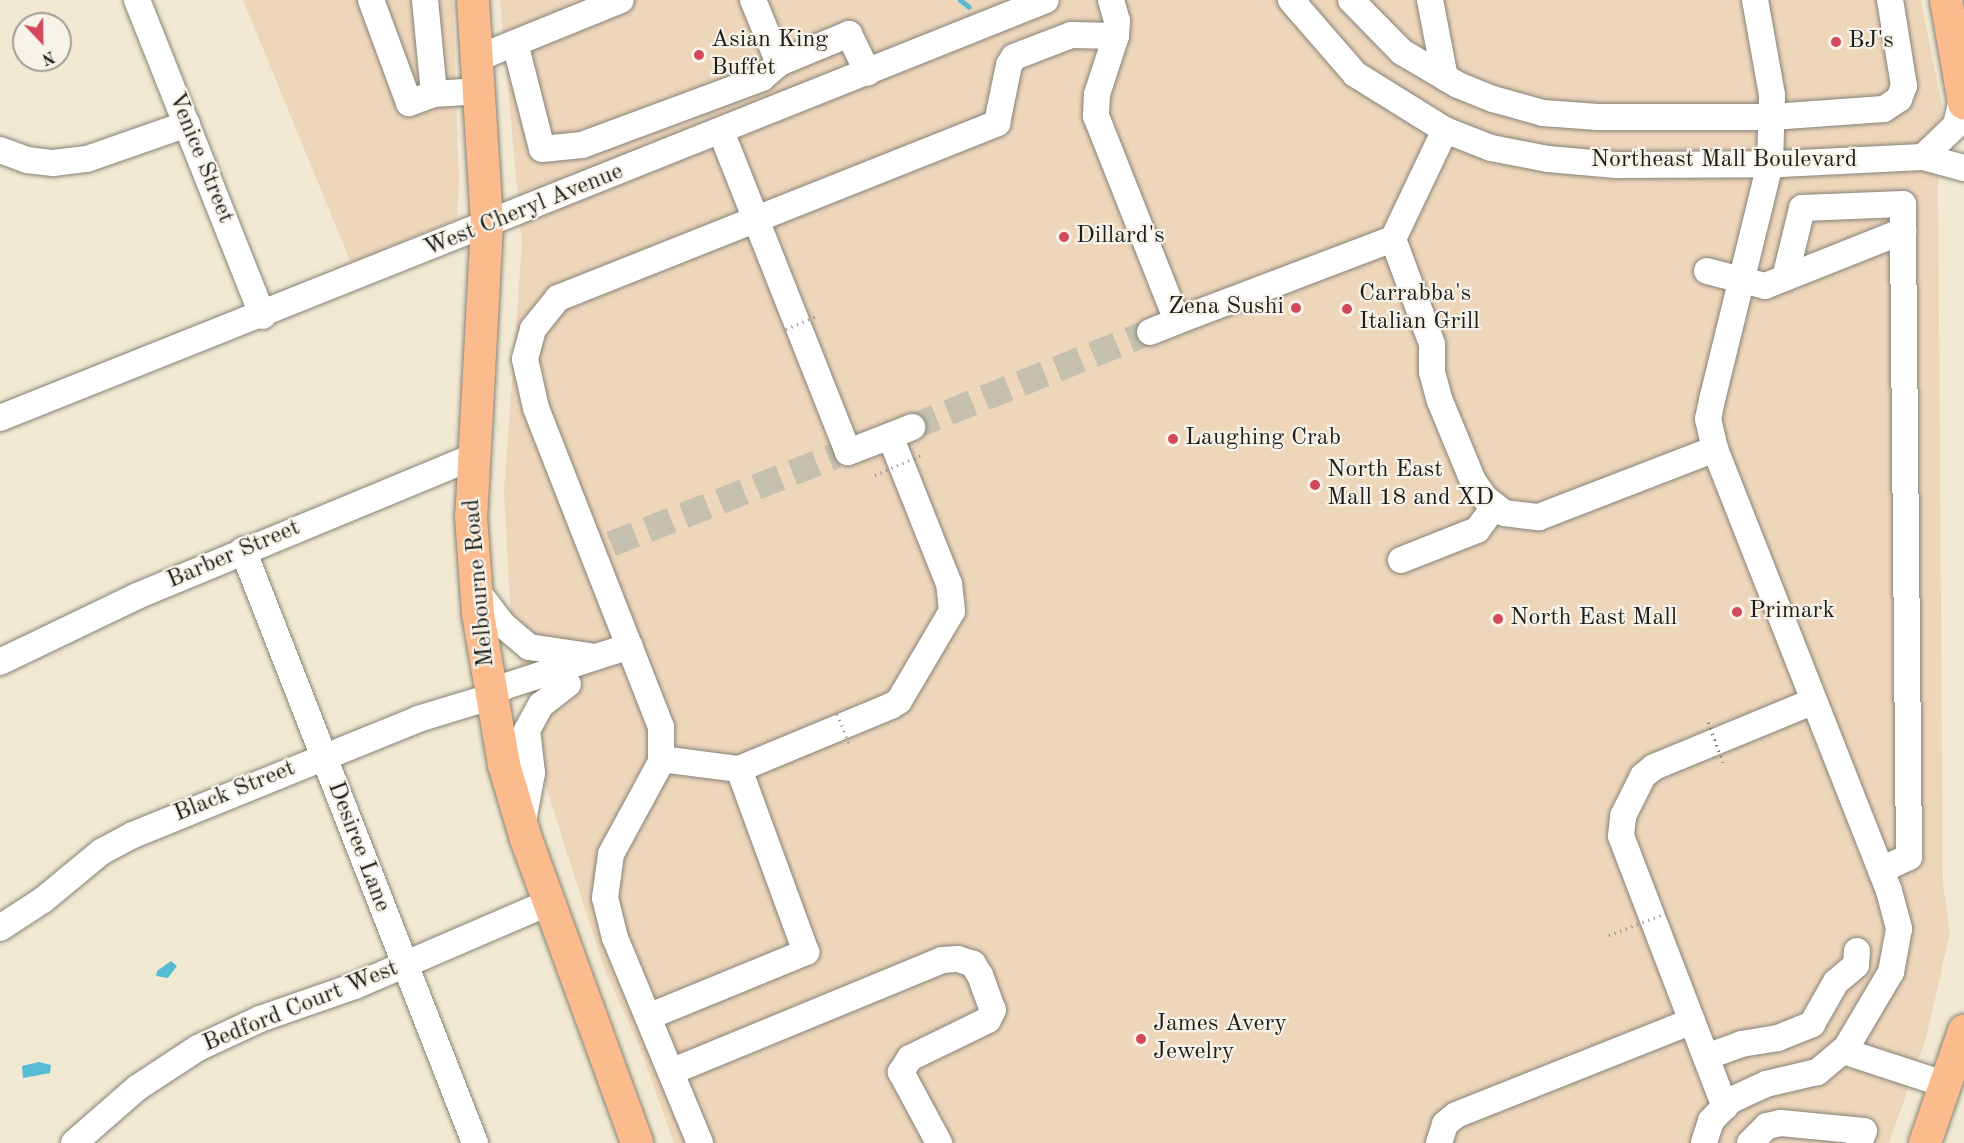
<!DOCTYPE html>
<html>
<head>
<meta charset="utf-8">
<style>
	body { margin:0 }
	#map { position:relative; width:1964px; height:1143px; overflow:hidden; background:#f1e9d2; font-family:"Old Standard TT",serif }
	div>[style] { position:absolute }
	.built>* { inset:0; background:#eed6bb }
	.water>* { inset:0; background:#56bcd4 }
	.stream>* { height:5px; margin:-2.5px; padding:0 2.5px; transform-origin:2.5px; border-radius:2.5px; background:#56bcd4 }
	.minor-tunnel>* { height:26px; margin-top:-13px; transform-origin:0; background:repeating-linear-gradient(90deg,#c6c0ae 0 26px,transparent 0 39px) }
	.roads { filter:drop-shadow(0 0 2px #868277) drop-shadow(0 0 2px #868277) }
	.minor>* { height:26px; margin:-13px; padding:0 13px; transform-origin:13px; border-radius:13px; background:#fff }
	.major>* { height:32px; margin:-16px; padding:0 16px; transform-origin:16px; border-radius:16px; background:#fbbb8d }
	.path-bridge>* { height:3px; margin-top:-1.5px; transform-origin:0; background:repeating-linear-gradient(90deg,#868277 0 1.5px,transparent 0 6px) }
	.dots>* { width:16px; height:16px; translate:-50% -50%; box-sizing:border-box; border:3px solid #f7f3e8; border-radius:50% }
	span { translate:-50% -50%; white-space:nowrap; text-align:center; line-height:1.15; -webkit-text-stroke:4.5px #f7f3e8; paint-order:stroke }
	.poi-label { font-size:24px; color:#1c1c1c }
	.left { translate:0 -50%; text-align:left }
	.right { translate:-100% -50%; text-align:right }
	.street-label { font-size:24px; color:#1c1c1c }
	.north { position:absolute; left:12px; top:12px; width:60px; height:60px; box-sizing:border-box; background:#f7f3e8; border:2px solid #9f9d96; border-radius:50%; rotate:158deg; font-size:16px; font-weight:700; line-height:24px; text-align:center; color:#1c1c1c }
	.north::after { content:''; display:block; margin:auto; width:21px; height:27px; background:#d1495b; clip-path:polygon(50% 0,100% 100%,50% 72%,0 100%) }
</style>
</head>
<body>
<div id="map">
	<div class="built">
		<i style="clip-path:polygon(243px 0,453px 0,459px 182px,457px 219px,351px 263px)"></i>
		<i style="clip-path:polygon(500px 0,1921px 0,1942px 107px,1938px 184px,1943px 884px,1950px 933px,1926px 1038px,1889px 1143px,674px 1143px,638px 1043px,604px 968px,545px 784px,511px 621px,504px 491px,522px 243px)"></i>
	</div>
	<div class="water">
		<i style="clip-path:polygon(171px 961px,177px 966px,168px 978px,156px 976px,157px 971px)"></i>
		<i style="clip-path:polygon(39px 1062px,51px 1065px,50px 1073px,23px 1078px,22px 1066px)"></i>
	</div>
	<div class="stream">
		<i style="left:960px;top:0;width:11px;rotate:38deg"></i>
	</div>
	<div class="minor-tunnel">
		<i style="left:912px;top:427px;width:256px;rotate:-21.8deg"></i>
		<i style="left:611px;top:544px;width:242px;rotate:-21.4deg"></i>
	</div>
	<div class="roads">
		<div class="minor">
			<i style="left:137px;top:0;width:340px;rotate:68.3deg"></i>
			<i style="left:371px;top:0;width:110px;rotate:69.7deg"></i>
			<i style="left:409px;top:103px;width:27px;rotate:-20deg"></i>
			<i style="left:434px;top:94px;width:46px;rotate:-3.7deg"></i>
			<i style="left:425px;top:0;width:94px;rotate:84.5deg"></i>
			<i style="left:753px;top:0;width:68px;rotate:67.6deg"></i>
			<i style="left:1111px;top:0;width:22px;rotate:74deg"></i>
			<i style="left:1117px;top:21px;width:15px;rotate:94deg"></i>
			<i style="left:1116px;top:36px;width:61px;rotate:108.1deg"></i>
			<i style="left:1097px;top:94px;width:22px;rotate:93deg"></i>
			<i style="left:1096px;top:116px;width:220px;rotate:68.4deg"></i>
			<i style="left:1177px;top:321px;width:231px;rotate:-20.8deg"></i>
			<i style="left:1393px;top:239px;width:112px;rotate:69.6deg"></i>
			<i style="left:1432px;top:344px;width:28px;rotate:90deg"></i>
			<i style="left:1432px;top:372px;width:30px;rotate:75deg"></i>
			<i style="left:1440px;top:401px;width:87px;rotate:67.6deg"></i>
			<i style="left:1473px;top:481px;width:21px;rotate:55deg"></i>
			<i style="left:1485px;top:498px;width:24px;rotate:38deg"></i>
			<i style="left:1504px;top:513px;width:35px;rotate:7deg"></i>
			<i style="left:1539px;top:517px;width:189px;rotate:-21.1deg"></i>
			<i style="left:1715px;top:449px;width:475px;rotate:68.5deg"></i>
			<i style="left:1889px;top:891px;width:39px;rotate:75deg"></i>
			<i style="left:1899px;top:929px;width:44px;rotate:100.5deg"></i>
			<i style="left:1891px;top:972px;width:88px;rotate:120.6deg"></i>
			<i style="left:1846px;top:1048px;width:38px;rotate:140deg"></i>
			<i style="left:1817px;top:1072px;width:52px;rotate:166.8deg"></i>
			<i style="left:1766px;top:1084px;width:38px;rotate:155deg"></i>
			<i style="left:1731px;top:1100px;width:29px;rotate:134deg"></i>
			<i style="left:1711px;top:1121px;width:23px;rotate:108deg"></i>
			<i style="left:1291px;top:0;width:98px;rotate:49.1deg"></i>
			<i style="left:1355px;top:74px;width:106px;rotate:31.9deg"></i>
			<i style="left:1445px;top:130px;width:49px;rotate:21.4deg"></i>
			<i style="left:1491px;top:148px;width:58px;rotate:10.9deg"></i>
			<i style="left:1548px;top:159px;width:68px;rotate:5deg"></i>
			<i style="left:1616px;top:165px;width:164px;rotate:-0.3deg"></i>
			<i style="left:1780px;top:164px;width:143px;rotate:-2.8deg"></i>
			<i style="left:1923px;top:157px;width:42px;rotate:15deg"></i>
			<i style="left:1351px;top:0;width:73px;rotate:45.6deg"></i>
			<i style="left:1402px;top:52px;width:65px;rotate:30.5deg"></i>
			<i style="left:1458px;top:85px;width:38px;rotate:22deg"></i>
			<i style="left:1493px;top:99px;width:52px;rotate:15.6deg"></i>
			<i style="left:1543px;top:113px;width:55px;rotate:4.2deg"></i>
			<i style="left:1598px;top:117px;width:174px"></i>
			<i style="left:1772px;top:117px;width:112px;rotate:-4.1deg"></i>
			<i style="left:1884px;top:109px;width:18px;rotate:-34deg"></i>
			<i style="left:1899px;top:99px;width:14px;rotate:-69deg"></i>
			<i style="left:1904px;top:86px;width:87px;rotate:-99.2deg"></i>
			<i style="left:1430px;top:0;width:79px;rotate:79.1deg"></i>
			<i style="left:515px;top:43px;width:109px;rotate:75.7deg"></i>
			<i style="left:542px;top:149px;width:40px;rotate:-5.7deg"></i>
			<i style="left:582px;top:145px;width:192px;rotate:-20.4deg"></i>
			<i style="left:762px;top:78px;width:23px;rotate:-41deg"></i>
			<i style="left:779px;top:63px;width:76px;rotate:-22.5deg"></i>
			<i style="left:849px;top:34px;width:43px;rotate:64deg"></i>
			<i style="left:478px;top:58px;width:154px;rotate:-22.1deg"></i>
			<i style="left:0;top:150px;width:29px;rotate:20deg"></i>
			<i style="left:27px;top:160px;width:26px;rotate:7deg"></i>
			<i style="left:53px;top:163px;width:34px;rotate:-7deg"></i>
			<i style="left:87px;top:159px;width:106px;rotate:-19.3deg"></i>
			<i style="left:1923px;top:157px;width:46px;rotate:-44.1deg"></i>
			<i style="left:1956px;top:125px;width:32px;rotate:-77deg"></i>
			<i style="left:1393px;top:239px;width:121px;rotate:-64.5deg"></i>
			<i style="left:1707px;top:271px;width:60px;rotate:14.5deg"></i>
			<i style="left:1765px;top:286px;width:149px;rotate:-21.7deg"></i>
			<i style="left:1903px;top:231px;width:626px;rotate:89.45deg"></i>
			<i style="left:1909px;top:857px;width:31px;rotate:155deg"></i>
			<i style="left:1785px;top:278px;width:72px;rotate:-76.3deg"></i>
			<i style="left:1802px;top:208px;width:101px;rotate:-2.3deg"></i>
			<i style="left:1903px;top:204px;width:27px;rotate:90deg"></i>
			<i style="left:1150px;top:332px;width:29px;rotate:-22deg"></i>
			<i style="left:0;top:418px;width:1126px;rotate:-21.78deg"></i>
			<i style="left:890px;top:436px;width:24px;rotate:-22deg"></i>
			<i style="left:1715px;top:449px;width:31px;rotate:-103deg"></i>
			<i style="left:1708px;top:419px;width:24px;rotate:-78deg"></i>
			<i style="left:1713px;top:396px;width:239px;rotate:-76.2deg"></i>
			<i style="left:1770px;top:164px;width:69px;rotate:-88.3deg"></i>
			<i style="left:1772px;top:95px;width:97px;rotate:-100.1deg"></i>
			<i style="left:243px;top:550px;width:637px;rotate:68.63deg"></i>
			<i style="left:1401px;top:560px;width:82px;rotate:-21.5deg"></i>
			<i style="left:1477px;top:530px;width:30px;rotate:-53deg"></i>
			<i style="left:477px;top:591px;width:43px;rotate:52.6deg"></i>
			<i style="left:503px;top:625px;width:34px;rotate:40deg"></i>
			<i style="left:529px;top:647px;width:61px;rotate:8.5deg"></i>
			<i style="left:0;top:662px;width:152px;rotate:-25.7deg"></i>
			<i style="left:137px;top:596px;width:364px;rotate:-22.5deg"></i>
			<i style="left:661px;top:759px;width:79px;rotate:7.3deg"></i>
			<i style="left:739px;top:769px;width:165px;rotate:-22.5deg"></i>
			<i style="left:891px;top:706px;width:9px;rotate:-32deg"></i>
			<i style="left:899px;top:701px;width:104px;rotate:-59.5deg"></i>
			<i style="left:952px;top:611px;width:27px;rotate:-96deg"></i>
			<i style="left:949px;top:584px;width:159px;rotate:-111.7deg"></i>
			<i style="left:890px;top:436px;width:45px;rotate:159.1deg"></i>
			<i style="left:848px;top:452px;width:345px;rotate:-111.6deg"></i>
			<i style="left:522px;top:827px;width:55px;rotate:-79.5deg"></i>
			<i style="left:532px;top:773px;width:43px;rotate:-96.6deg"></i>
			<i style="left:527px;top:730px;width:29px;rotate:-61deg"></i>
			<i style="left:541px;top:705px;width:34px;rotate:-38deg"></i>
			<i style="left:0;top:928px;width:51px;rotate:-33.1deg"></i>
			<i style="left:43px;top:900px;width:75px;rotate:-39.6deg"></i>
			<i style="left:101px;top:852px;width:36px;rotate:-28deg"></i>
			<i style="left:133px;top:835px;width:308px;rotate:-22.1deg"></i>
			<i style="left:418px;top:719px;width:75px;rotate:-17deg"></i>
			<i style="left:490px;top:697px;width:19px;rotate:-35deg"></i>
			<i style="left:506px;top:686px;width:130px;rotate:-17.9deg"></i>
			<i style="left:650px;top:1016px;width:169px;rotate:-22.3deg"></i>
			<i style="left:806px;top:952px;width:195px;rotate:-110.1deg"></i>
			<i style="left:1843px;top:1051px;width:109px;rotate:18.1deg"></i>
			<i style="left:1706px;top:1057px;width:37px;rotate:-20deg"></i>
			<i style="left:1741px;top:1044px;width:37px;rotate:-9deg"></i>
			<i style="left:1778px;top:1038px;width:37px;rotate:-22deg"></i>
			<i style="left:1812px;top:1024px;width:48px;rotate:-60.3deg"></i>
			<i style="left:1836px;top:982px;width:26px;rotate:-40deg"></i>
			<i style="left:1856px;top:965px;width:14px;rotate:-86deg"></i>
			<i style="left:673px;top:1071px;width:291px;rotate:-22.4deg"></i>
			<i style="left:942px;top:960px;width:16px;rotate:-4deg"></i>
			<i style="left:958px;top:959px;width:16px;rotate:18deg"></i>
			<i style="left:973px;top:964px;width:13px;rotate:58deg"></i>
			<i style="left:980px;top:975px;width:37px;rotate:70deg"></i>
			<i style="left:993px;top:1010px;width:11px;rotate:117deg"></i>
			<i style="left:988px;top:1020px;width:87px;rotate:154deg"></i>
			<i style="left:910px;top:1058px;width:17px;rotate:123deg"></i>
			<i style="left:901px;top:1072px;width:81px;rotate:61.8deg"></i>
			<i style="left:1725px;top:1107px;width:290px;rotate:-111deg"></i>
			<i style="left:1621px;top:836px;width:20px;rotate:-84deg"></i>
			<i style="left:1623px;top:816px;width:45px;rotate:-63.4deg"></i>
			<i style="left:1643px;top:776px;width:14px;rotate:-39deg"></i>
			<i style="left:1654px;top:767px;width:173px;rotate:-22.4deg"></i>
			<i style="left:74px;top:1143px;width:84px;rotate:-41.1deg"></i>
			<i style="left:137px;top:1088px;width:73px;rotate:-33.3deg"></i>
			<i style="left:198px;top:1048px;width:68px;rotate:-25.1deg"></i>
			<i style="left:260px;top:1019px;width:101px;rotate:-19.2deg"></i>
			<i style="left:355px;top:986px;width:210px;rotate:-23.3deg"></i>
			<i style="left:700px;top:1143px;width:222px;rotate:-112.5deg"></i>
			<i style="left:615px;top:938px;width:41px;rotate:-104deg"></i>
			<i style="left:605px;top:898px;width:44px;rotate:-82.2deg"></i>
			<i style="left:611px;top:854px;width:105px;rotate:-61.5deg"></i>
			<i style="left:661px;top:762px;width:35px;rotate:-90deg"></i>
			<i style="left:661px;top:727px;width:343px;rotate:-111.4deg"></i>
			<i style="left:536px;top:408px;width:50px;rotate:-102.7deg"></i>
			<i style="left:525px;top:359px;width:31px;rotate:-75deg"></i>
			<i style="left:533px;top:329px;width:40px;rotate:-51deg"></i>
			<i style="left:558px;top:298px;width:473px;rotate:-21.7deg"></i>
			<i style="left:997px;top:123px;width:59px;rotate:-78.3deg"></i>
			<i style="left:1009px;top:65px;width:9px;rotate:-58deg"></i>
			<i style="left:1014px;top:57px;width:61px;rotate:-21.1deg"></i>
			<i style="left:1071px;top:35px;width:45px;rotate:1.3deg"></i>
			<i style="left:1439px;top:1143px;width:20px;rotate:-72deg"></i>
			<i style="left:1445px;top:1124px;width:14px;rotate:-39deg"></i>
			<i style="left:1456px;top:1115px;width:254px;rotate:-21.7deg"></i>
			<i style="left:1750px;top:1143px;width:24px;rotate:-45deg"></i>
			<i style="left:1767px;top:1126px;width:14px;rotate:-12deg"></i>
			<i style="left:1781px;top:1123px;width:83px;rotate:5.5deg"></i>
			<i style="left:1864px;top:1131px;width:13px;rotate:113deg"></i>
		</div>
		<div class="major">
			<i style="left:473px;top:0;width:225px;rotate:86.4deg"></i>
			<i style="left:487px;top:225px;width:291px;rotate:93.1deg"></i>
			<i style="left:471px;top:516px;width:98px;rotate:85.9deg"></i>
			<i style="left:478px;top:614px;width:153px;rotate:80.2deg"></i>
			<i style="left:504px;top:765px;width:77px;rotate:73.4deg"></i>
			<i style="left:526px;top:839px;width:324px;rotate:69.9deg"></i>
			<i style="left:1946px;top:0;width:105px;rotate:80.1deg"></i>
			<i style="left:1925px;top:1143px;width:119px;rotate:-70.8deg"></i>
		</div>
	</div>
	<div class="path-bridge">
		<i style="left:786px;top:329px;width:36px;rotate:-23deg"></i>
		<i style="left:875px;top:475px;width:51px;rotate:-23.1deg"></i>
		<i style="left:837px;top:714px;width:35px;rotate:68deg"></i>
		<i style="left:1708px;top:722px;width:43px;rotate:69.4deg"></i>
		<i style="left:1609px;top:935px;width:64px;rotate:-21deg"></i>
	</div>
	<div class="dots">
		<i style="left:1836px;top:42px;background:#d1495b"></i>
		<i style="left:699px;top:55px;background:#d1495b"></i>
		<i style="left:1064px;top:237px;background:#d1495b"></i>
		<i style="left:1296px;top:308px;background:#d1495b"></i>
		<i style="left:1347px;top:309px;background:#d1495b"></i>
		<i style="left:1173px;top:439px;background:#d1495b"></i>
		<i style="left:1315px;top:485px;background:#d1495b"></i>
		<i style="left:1737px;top:612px;background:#d1495b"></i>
		<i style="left:1498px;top:619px;background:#d1495b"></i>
		<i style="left:1141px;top:1039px;background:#d1495b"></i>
	</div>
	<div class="poi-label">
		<span class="left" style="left:711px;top:55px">Asian King<br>Buffet</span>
		<span class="left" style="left:1848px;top:42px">BJ's</span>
		<span class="left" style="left:1076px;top:237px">Dillard's</span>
		<span class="left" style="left:1359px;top:309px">Carrabba's<br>Italian Grill</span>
		<span class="right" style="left:1284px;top:308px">Zena Sushi</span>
		<span class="left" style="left:1185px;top:439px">Laughing Crab</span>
		<span class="left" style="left:1327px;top:485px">North East<br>Mall 18 and XD</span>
		<span class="left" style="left:1749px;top:612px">Primark</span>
		<span class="left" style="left:1510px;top:619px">North East Mall</span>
		<span class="left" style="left:1153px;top:1039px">James Avery<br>Jewelry</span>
	</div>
	<div class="street-label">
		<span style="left:200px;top:158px;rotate:68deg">Venice Street</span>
		<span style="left:1724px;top:161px">Northeast Mall Boulevard</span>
		<span style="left:524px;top:211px;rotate:-22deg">West Cheryl Avenue</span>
		<span style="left:234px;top:555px;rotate:-23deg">Barber Street</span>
		<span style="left:480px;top:583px;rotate:-95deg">Melbourne Road</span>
		<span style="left:235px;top:792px;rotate:-22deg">Black Street</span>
		<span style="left:358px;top:847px;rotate:69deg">Desiree Lane</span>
		<span style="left:301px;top:1007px;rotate:-22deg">Bedford Court West</span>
	</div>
	<div class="north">N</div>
</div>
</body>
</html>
